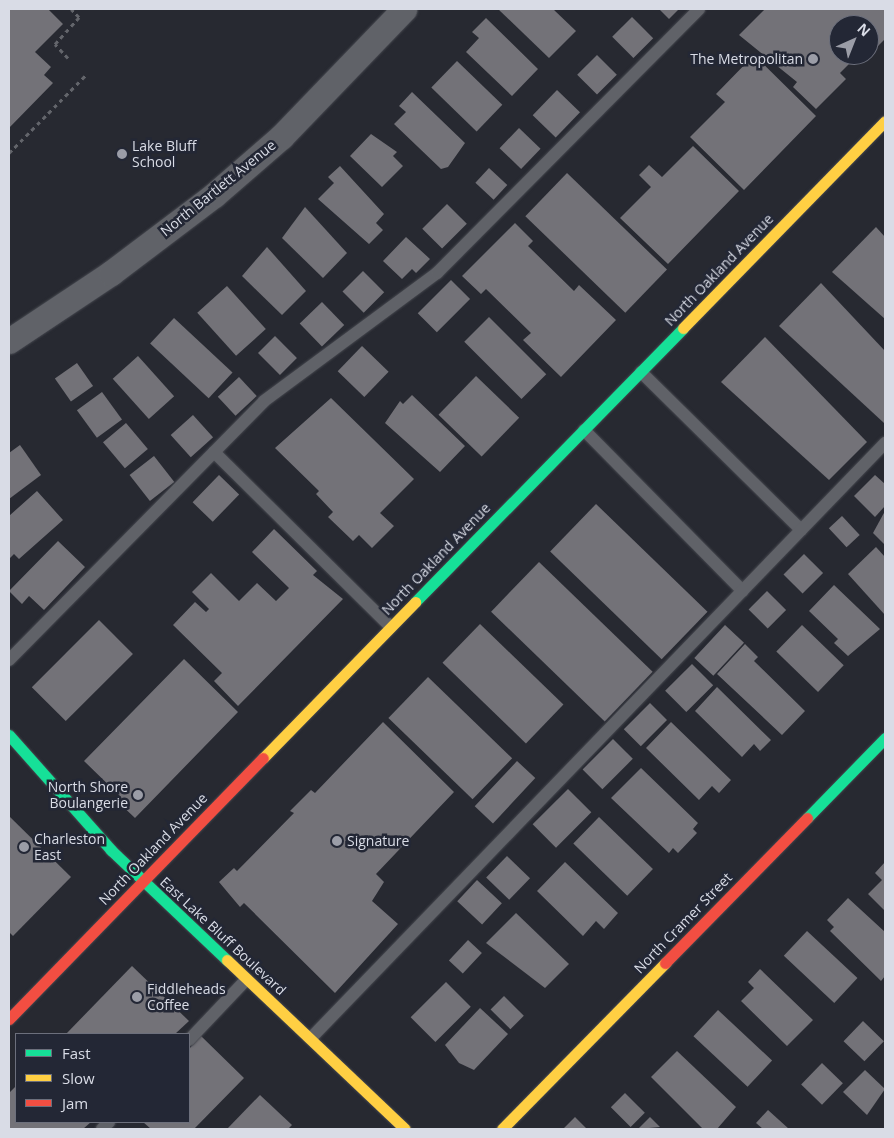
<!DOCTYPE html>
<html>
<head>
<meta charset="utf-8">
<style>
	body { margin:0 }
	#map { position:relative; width:894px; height:1138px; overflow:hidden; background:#272931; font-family:"Open Sans",sans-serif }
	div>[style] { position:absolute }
	.building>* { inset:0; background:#737278; transform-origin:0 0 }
	.path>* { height:3px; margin-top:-1.5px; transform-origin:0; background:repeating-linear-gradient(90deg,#63656b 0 4px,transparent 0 8px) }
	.roads { filter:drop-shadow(0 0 1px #45474e) drop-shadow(0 0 1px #45474e) }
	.lane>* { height:12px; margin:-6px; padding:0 6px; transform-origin:6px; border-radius:6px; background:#606268 }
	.street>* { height:25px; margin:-12.5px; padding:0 12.5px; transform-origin:12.5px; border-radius:12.5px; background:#606268 }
	.fast>* { height:11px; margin:-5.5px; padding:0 5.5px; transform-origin:5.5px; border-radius:5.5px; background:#16e098 }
	.slow>* { height:11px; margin:-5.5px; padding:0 5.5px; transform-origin:5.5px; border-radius:5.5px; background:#ffcf43 }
	.jam>* { height:11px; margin:-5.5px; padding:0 5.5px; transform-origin:5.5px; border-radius:5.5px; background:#f24e42 }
	.dots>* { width:14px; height:14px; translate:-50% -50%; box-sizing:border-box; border:2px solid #232735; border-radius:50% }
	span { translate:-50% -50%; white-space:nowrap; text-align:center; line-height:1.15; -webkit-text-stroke:5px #232735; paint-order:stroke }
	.poi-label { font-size:14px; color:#d9dce6 }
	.right { translate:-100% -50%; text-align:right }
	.left { translate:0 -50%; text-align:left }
	.street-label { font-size:14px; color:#d9dce6 }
	.frame { position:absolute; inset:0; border:10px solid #d9dce6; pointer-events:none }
	.legend { position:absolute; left:15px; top:1033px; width:175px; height:90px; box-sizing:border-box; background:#232735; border:1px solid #6c6f7c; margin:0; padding:6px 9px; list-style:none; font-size:15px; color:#d9dce6 }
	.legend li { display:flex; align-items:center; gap:10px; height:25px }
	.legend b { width:25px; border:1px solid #6c6f7c }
	.north { position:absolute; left:829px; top:15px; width:50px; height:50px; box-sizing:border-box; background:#232735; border:1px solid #6c6f7c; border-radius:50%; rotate:44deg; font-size:14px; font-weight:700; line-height:20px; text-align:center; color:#d9dce6 }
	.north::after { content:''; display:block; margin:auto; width:18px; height:22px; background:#9b9da7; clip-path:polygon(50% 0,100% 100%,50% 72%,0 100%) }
</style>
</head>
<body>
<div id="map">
	<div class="building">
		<i style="clip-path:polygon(9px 9px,48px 9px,63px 24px,35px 52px,51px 67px,44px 75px,53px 83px,9px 128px)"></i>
		<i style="clip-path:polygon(498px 9px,553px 9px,576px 31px,549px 58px)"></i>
		<i style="clip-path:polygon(659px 9px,679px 9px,669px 19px)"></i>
		<i style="clip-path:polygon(evenodd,765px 9px,885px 9px,885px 39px,863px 61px,858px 55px,840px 73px,846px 79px,816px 109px,793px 87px,797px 82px,739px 35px,765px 9px,839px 25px,869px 25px,869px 55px,839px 55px,839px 25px)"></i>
		<i style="left:632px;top:17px;width:30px;height:28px;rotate:45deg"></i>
		<i style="clip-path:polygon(486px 18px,538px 69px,512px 96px,466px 52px,479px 38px,472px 32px)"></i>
		<i style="left:597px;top:55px;width:28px;height:28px;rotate:45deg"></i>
		<i style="clip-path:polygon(754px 55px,816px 116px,744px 190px,690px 137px,725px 102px,716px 94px)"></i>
		<i style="left:457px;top:61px;width:63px;height:37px;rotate:44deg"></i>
		<i style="left:557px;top:90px;width:32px;height:35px;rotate:44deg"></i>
		<i style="clip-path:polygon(412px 92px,465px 143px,448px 167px,441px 169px,394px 124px,406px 112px,399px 106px)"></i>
		<i style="left:519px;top:128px;width:30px;height:28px;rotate:44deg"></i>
		<i style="clip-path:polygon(371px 134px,397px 152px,393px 156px,403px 166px,382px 187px,350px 156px)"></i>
		<i style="clip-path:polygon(693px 146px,739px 191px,668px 264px,620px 218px,651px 187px,639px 175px,649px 165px,662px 177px)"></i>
		<i style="clip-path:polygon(340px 166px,384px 214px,376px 223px,383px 230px,369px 244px,318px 199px,334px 183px,328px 177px)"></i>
		<i style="left:489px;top:168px;width:25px;height:20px;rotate:43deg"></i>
		<i style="left:567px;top:173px;width:139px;height:60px;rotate:44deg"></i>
		<i style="left:447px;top:204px;width:28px;height:35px;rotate:45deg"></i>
		<i style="clip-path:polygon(305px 207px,347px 253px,323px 278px,282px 238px)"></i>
		<i style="clip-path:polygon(515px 223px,533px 241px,528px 246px,574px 291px,579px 285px,616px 320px,561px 377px,523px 340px,531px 333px,486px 289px,481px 294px,462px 276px)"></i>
		<i style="clip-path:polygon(876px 227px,885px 237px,885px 319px,832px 272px)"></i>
		<i style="clip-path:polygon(406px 237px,430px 259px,416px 273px,412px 269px,402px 279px,383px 261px)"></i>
		<i style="clip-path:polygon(267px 247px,306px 291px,282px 315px,242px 276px)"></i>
		<i style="left:363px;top:271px;width:30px;height:29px;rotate:45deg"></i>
		<i style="left:451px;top:280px;width:27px;height:47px;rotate:45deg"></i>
		<i style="clip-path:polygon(821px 283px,885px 351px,884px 423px,779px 326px)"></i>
		<i style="left:227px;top:286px;width:58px;height:40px;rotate:48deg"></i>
		<i style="left:322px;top:302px;width:32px;height:31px;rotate:46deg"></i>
		<i style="left:489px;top:317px;width:81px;height:35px;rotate:45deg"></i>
		<i style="left:174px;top:318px;width:80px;height:35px;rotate:43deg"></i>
		<i style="left:275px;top:336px;width:31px;height:24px;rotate:45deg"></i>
		<i style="clip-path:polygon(765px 337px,867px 442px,829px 480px,721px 382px)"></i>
		<i style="left:362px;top:346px;width:37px;height:35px;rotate:44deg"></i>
		<i style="left:138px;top:356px;width:54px;height:34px;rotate:48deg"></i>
		<i style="left:77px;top:363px;width:28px;height:27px;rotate:55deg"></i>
		<i style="left:476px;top:376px;width:60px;height:54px;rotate:44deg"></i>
		<i style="left:239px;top:377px;width:26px;height:29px;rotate:47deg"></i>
		<i style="left:102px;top:392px;width:34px;height:31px;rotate:54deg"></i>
		<i style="clip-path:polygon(412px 395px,465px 446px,440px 472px,385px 423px,400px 401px,403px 404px)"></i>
		<i style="clip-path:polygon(331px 398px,414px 479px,380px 513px,394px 526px,372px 548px,359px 535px,353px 541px,328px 517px,333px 512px,316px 494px,319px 491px,275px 448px)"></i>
		<i style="left:193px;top:415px;width:30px;height:30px;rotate:48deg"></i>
		<i style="left:126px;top:423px;width:34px;height:30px;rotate:50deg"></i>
		<i style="clip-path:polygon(20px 445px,41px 475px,9px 499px,9px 453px)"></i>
		<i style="left:154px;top:456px;width:33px;height:31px;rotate:52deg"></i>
		<i style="left:219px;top:475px;width:28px;height:38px;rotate:44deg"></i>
		<i style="clip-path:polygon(875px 475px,885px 484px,885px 506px,875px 517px,854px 496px)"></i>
		<i style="clip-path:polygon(37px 491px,63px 520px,19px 559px,14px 554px,9px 559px,9px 516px)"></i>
		<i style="left:596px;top:504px;width:155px;height:66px;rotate:44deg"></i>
		<i style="clip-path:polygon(885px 511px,885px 545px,873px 533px)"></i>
		<i style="left:842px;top:516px;width:26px;height:18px;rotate:47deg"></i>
		<i style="clip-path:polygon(274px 529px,317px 571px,313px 575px,343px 599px,238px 706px,214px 681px,222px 673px,173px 625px,195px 602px,206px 612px,209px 609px,192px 592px,211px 573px,239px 601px,257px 583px,276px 601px,289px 588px,252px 552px)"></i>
		<i style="clip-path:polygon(58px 541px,85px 567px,44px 610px,29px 596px,22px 604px,9px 591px)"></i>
		<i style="clip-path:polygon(876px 547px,885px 557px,885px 615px,848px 574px)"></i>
		<i style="left:804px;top:554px;width:27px;height:29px;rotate:45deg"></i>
		<i style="left:539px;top:562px;width:158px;height:69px;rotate:44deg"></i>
		<i style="clip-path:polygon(834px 585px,880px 629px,848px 656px,834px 643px,838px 639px,809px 611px)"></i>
		<i style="left:767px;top:591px;width:27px;height:26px;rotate:45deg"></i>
		<i style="left:99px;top:620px;width:48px;height:95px;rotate:45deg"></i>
		<i style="left:480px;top:624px;width:116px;height:54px;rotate:44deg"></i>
		<i style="left:725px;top:625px;width:26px;height:45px;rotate:43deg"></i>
		<i style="left:802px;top:625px;width:58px;height:37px;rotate:44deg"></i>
		<i style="clip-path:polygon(745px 644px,758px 657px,754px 661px,805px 711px,782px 735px,717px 674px)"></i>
		<i style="clip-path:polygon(184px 659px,238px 712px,135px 818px,117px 801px,121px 797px,84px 761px)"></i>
		<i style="left:692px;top:664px;width:30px;height:38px;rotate:45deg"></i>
		<i style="left:428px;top:677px;width:117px;height:57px;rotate:44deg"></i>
		<i style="clip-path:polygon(717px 687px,771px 740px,760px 751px,754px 744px,742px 757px,695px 711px)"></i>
		<i style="left:650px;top:703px;width:24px;height:37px;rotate:45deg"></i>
		<i style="clip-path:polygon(383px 722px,454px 792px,376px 874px,384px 882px,372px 901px,398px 924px,335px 993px,244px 903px,240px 907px,219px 882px,234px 868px,237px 871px,294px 813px,290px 811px,311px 790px,315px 793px)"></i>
		<i style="clip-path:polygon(671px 722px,731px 780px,719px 793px,712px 786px,699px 800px,646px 748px)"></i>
		<i style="left:613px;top:739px;width:28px;height:43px;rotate:45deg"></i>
		<i style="left:517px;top:761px;width:25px;height:62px;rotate:43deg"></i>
		<i style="clip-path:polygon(641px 768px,698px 823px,693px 829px,697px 833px,678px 853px,673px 848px,669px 853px,611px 798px)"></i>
		<i style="left:568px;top:789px;width:33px;height:50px;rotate:45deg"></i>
		<i style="clip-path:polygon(9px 816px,71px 877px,13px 936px,9px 932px)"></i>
		<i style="left:599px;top:817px;width:75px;height:37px;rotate:44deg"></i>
		<i style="left:507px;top:856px;width:32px;height:30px;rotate:44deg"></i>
		<i style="clip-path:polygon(565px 862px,618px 913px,604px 929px,596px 921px,583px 936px,537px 891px)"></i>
		<i style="clip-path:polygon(885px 862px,885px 911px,868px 894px,882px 880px,875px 873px)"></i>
		<i style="left:477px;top:880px;width:34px;height:29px;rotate:43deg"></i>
		<i style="clip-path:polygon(848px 898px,885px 932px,885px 976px,881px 981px,830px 931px,834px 927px,827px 920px)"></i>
		<i style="clip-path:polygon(516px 913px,569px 964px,545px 988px,486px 943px)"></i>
		<i style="left:807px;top:931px;width:69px;height:34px;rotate:43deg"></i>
		<i style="left:468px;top:940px;width:19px;height:28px;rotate:43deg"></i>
		<i style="clip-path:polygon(132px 966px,189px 1021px,175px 1034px,66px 1034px)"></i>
		<i style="clip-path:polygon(760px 969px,813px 1020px,787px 1046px,741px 1001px,754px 988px,748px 982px)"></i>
		<i style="left:446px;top:982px;width:35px;height:50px;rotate:45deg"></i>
		<i style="left:504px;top:996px;width:28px;height:19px;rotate:45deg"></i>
		<i style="clip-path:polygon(480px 1008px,508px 1034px,474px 1070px,459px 1063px,445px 1045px)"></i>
		<i style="left:718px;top:1010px;width:74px;height:36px;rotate:43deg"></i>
		<i style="left:863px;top:1021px;width:29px;height:28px;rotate:44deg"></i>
		<i style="clip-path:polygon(201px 1036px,244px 1078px,194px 1129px,151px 1129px,143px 1122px,189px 1122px,189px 1049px)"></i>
		<i style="clip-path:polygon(677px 1051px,736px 1107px,717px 1129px,703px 1129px,651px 1077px)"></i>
		<i style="left:822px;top:1063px;width:29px;height:30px;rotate:44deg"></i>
		<i style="clip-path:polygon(865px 1070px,885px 1089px,867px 1115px,843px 1092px)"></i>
		<i style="clip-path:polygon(16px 1086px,16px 1122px,91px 1122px,83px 1129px,9px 1129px,9px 1093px)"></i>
		<i style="left:625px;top:1093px;width:28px;height:20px;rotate:45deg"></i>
		<i style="clip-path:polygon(260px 1095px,292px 1125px,288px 1129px,227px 1129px)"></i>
		<i style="clip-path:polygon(768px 1110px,789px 1129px,763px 1129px,756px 1123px)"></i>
		<i style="clip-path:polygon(575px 1117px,587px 1129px,593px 1129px,563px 1129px)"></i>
		<i style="clip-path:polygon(650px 1117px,660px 1127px,638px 1129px)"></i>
	</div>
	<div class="path">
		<i style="left:68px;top:58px;width:19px;rotate:-133deg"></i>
		<i style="left:55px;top:44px;width:36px;rotate:-48deg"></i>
		<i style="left:79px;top:17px;width:11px;rotate:-135deg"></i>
		<i style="left:9px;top:153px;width:110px;rotate:-45.4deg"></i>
	</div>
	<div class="roads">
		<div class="lane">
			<i style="left:641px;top:372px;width:225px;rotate:44.6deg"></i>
			<i style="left:584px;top:430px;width:226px;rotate:45.4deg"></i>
			<i style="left:214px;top:452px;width:249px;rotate:44.7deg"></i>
			<i style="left:9px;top:660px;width:363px;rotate:-45.4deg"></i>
			<i style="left:264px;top:401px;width:215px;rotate:-36.5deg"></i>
			<i style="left:437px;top:273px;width:372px;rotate:-45.2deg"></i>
			<i style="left:311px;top:1038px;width:827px;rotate:-46.03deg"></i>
			<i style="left:189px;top:1040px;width:83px;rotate:-46.5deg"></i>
			<i style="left:102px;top:1129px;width:10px;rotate:-45deg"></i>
		</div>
		<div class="street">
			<i style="left:9px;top:341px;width:123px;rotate:-33.7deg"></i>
			<i style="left:111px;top:273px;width:129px;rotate:-37.1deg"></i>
			<i style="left:214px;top:195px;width:89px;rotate:-40.9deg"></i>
			<i style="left:281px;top:137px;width:178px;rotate:-46.1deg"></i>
		</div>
		<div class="fast">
			<i style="left:415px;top:602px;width:383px;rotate:-45.6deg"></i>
			<i style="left:9px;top:735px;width:154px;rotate:48.4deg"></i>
			<i style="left:111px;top:850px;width:160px;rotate:43.5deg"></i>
			<i style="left:807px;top:818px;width:112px;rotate:-45.7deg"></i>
		</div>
		<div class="slow">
			<i style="left:683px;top:328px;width:289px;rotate:-45.7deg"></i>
			<i style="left:263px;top:758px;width:218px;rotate:-45.7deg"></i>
			<i style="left:227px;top:960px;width:245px;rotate:43.5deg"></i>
			<i style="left:502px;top:1129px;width:233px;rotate:-45.5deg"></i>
		</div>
		<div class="jam">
			<i style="left:665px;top:963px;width:203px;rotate:-45.6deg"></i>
			<i style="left:9px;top:1019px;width:364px;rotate:-45.8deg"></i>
		</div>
	</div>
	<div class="dots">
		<i style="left:813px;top:59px;background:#9b9da7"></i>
		<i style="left:122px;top:154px;background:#9b9da7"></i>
		<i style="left:138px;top:795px;background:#9b9da7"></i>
		<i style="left:337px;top:841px;background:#9b9da7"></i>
		<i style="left:24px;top:847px;background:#9b9da7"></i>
		<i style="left:137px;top:997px;background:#9b9da7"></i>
	</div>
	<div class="poi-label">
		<span class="right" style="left:803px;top:59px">The Metropolitan</span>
		<span class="left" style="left:132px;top:154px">Lake Bluff<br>School</span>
		<span class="right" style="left:128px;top:795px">North Shore<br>Boulangerie</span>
		<span class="left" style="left:34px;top:847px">Charleston<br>East</span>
		<span class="left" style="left:347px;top:841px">Signature</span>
		<span class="left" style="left:147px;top:997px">Fiddleheads<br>Coffee</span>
	</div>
	<div class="street-label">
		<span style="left:218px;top:188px;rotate:-39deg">North Bartlett Avenue</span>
		<span style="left:719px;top:270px;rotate:-46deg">North Oakland Avenue</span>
		<span style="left:436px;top:559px;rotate:-46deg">North Oakland Avenue</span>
		<span style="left:153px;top:849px;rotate:-46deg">North Oakland Avenue</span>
		<span style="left:683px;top:923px;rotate:-46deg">North Cramer Street</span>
		<span style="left:223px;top:936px;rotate:43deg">East Lake Bluff Boulevard</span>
	</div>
	<div class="frame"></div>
	<ul class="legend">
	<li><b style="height:6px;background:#16e098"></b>Fast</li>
	<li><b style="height:6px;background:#ffcf43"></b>Slow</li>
	<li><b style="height:6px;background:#f24e42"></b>Jam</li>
	</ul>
	<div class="north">N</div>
</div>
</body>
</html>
